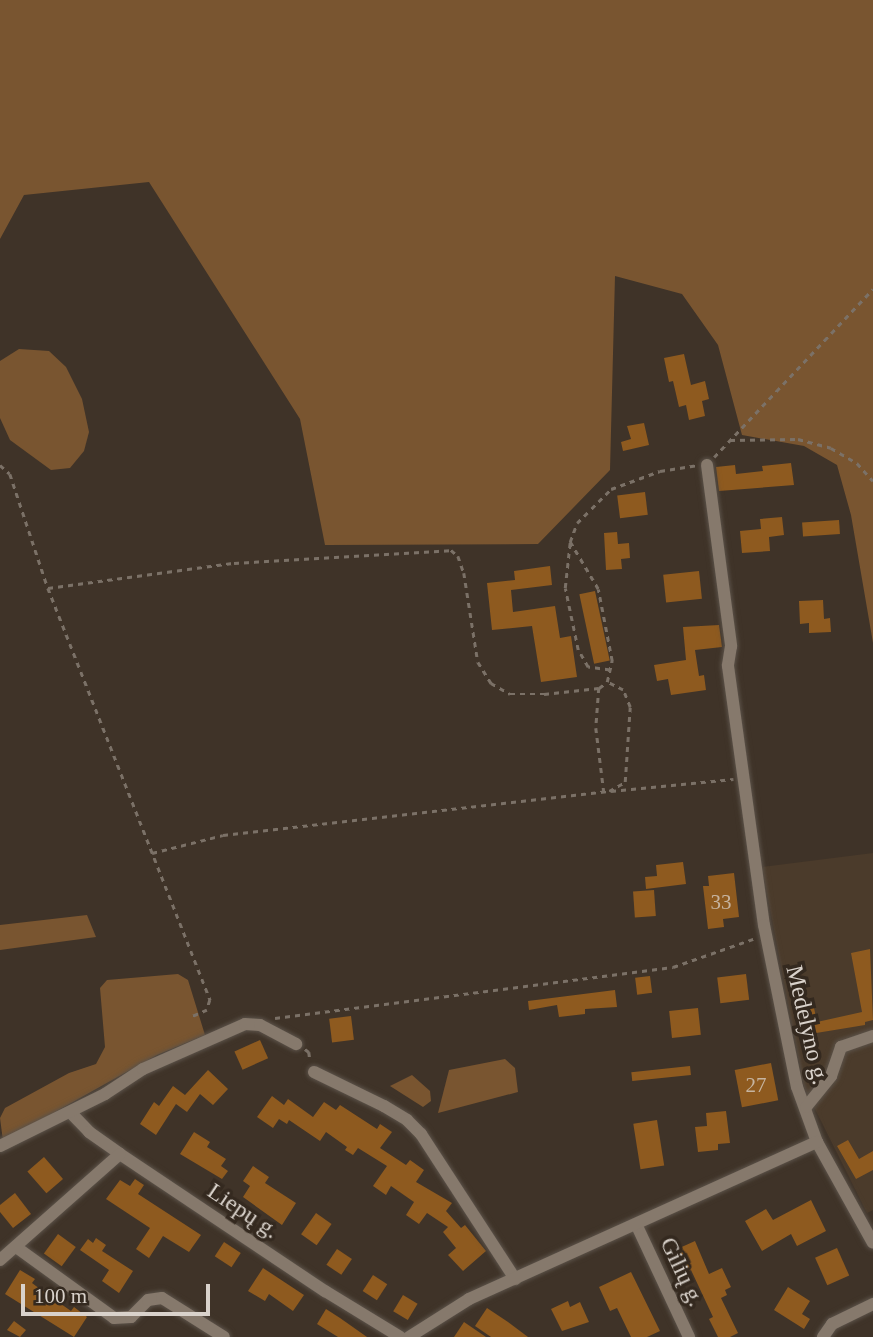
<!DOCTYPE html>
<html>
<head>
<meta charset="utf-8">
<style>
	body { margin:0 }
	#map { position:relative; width:873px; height:1337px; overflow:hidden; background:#3f3328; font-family:"Times New Roman",serif }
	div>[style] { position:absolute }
	.built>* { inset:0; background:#4b3b2b }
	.green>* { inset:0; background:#795530 }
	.building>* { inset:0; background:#8e5a1f; transform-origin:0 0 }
	.path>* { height:2.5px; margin-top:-1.25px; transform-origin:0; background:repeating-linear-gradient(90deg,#7b7167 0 5px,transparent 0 10px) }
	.roads { filter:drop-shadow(0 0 2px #5b5249) drop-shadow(0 0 2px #5b5249) }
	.minor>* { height:12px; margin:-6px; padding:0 6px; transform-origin:6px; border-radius:6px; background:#86796c }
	span { translate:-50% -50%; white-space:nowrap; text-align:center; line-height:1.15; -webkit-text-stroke:7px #34291f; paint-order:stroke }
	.number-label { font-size:21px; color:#c6b4a0 }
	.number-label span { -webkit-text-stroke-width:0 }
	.street-label { font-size:24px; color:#d9d2cb }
	.scale { position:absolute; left:21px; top:1284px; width:189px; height:32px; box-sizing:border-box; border:4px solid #d9d2cb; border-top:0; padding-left:9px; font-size:21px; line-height:24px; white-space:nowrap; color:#d9d2cb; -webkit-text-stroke:5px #34291f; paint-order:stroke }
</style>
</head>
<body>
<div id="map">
	<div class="built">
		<i style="clip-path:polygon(873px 853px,873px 1210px,867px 1213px,804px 1087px,762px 867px)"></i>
	</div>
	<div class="green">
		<i style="clip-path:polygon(0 0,873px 0,873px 643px,851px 515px,837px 465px,804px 446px,742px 435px,718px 345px,682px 294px,615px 276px,610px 470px,538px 544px,325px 545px,300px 419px,149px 182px,24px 195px,0 239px)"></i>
		<i style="clip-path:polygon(19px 349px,49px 351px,66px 367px,82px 399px,89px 432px,84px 451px,70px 468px,51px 470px,10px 440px,0 418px,0 361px)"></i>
		<i style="clip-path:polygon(87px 915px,96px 937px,0 950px,0 925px)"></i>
		<i style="clip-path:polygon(178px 974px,188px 980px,205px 1035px,157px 1055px,3px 1141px,0 1118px,5px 1108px,69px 1073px,96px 1064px,105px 1047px,100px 988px,107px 980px)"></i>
		<i style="clip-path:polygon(505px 1059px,515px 1068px,518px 1092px,438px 1113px,449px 1070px)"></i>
		<i style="clip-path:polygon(412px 1075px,430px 1091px,431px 1101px,423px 1107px,390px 1086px)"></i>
	</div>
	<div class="building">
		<i style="clip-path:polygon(684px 354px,691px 385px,705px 381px,709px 399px,702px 401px,705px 416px,689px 420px,686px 405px,679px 407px,673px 381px,669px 382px,664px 358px)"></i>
		<i style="clip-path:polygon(644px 423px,649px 445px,623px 451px,621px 442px,631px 439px,627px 426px)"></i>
		<i style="clip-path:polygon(791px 463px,794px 485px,719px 491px,716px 467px,735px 465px,736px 474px,763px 471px,762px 466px)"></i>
		<i style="left:645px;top:492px;width:23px;height:28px;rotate:83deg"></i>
		<i style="clip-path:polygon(782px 517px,784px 535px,769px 537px,770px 551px,742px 553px,740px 531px,761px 529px,760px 519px)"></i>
		<i style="left:839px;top:520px;width:14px;height:37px;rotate:86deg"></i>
		<i style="clip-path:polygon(617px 532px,618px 544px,629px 543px,630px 558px,621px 559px,622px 569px,606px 570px,604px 533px)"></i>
		<i style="clip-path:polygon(550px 566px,552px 585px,511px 590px,513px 612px,555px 606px,560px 638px,571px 636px,577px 677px,541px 682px,532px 626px,492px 630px,487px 583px,515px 580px,514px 571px)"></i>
		<i style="left:699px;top:571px;width:28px;height:36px;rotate:84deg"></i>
		<i style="left:595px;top:591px;width:71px;height:16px;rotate:78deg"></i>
		<i style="clip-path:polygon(823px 600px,824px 619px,830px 618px,831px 632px,809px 633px,809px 623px,800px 624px,799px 601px)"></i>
		<i style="clip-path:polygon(719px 625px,722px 647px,695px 650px,699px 676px,704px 675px,706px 690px,671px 695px,668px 679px,657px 681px,654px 665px,686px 660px,683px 627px)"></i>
		<i style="clip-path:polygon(683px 862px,686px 884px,646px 889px,645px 877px,657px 876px,656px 865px)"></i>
		<i style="clip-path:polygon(734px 873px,739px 917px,723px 919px,724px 927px,708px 929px,703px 886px,709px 886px,708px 876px)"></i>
		<i style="left:654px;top:890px;width:26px;height:21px;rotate:86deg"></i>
		<i style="clip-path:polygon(870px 949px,873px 1020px,865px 1022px,865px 1025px,804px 1035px,798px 1006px,813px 1003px,817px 1022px,862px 1012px,851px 953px)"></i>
		<i style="left:746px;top:974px;width:26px;height:29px;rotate:83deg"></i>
		<i style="left:650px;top:976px;width:17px;height:15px;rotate:83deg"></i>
		<i style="clip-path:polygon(615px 990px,617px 1007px,585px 1009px,585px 1014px,559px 1017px,557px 1005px,529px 1010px,528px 1001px)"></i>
		<i style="left:698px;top:1008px;width:27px;height:29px;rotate:84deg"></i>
		<i style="left:351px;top:1016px;width:24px;height:22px;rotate:83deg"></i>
		<i style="left:260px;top:1040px;width:20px;height:28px;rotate:66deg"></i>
		<i style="left:771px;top:1063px;width:38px;height:37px;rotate:79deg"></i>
		<i style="left:690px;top:1066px;width:9px;height:59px;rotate:84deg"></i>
		<i style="clip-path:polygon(208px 1070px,228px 1089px,213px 1105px,200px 1094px,187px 1112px,176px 1104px,156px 1135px,140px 1124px,154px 1102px,159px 1106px,173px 1086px,185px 1095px)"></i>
		<i style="clip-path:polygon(272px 1096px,284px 1105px,288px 1099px,313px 1117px,324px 1102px,336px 1110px,340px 1105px,377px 1129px,380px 1124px,392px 1132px,380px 1148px,406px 1165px,410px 1160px,424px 1170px,416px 1182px,452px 1203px,446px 1211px,461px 1228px,465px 1225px,486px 1251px,463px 1271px,448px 1255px,456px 1248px,443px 1232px,448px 1227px,427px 1213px,419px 1224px,406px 1215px,414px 1202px,391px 1186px,386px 1195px,373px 1186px,387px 1166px,358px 1148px,353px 1155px,345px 1150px,347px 1147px,326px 1132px,320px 1141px,289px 1120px,287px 1124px,279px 1119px,273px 1128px,257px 1117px)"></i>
		<i style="clip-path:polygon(726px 1111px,730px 1143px,718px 1144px,718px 1150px,698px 1152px,695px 1127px,707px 1126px,706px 1113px)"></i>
		<i style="left:657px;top:1120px;width:46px;height:24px;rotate:81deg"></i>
		<i style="clip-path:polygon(194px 1132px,210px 1142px,207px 1147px,226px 1159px,221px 1166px,228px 1171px,222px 1179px,180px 1154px)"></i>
		<i style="clip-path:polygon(848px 1140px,859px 1159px,873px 1151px,873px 1170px,856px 1179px,837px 1146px)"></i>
		<i style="left:44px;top:1157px;width:29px;height:22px;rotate:49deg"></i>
		<i style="clip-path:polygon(253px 1166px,269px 1177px,265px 1183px,296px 1203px,282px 1225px,243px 1197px,250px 1186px,243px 1181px)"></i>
		<i style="clip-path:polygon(135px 1179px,144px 1185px,138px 1194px,201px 1235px,189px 1252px,163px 1236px,149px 1258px,136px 1249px,150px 1228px,106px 1199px,120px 1180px,130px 1186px)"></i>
		<i style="clip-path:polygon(15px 1193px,31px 1214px,13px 1228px,0 1212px,0 1205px)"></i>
		<i style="clip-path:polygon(811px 1200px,826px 1231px,797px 1246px,791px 1234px,762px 1251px,745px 1221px,766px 1209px,773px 1220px)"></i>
		<i style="left:316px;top:1213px;width:19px;height:26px;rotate:35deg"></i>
		<i style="left:58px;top:1234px;width:22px;height:24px;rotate:36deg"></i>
		<i style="clip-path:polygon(96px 1238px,106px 1245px,102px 1251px,133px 1271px,119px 1293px,102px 1281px,109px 1270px,80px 1250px,88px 1239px,93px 1243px)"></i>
		<i style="clip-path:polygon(695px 1241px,709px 1274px,722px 1268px,731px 1287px,725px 1290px,727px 1295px,721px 1298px,738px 1333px,730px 1337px,718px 1337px,709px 1319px,713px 1317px,691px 1270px,685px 1273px,675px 1250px)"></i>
		<i style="left:224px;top:1242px;width:20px;height:17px;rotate:33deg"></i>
		<i style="left:837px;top:1248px;width:30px;height:24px;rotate:66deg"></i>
		<i style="left:337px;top:1249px;width:18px;height:19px;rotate:34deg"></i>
		<i style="clip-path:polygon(263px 1268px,304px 1295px,293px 1311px,269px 1294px,265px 1301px,248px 1291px)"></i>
		<i style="clip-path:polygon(20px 1270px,35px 1279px,32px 1283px,44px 1292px,71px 1311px,74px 1307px,87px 1317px,74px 1337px,5px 1294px)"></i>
		<i style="clip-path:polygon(631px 1272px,660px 1331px,647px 1337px,631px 1337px,617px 1308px,610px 1311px,599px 1287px)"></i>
		<i style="left:373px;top:1275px;width:17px;height:19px;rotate:33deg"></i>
		<i style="clip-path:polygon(788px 1287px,810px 1301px,802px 1314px,810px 1319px,804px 1329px,774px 1310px)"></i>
		<i style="left:403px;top:1295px;width:17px;height:19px;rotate:31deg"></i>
		<i style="clip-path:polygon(568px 1301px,570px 1307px,580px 1302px,589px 1322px,562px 1331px,551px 1309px)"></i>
		<i style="clip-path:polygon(487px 1308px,508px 1322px,528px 1337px,491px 1337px,475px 1326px)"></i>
		<i style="clip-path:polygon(326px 1309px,340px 1318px,367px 1337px,338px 1337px,317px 1324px)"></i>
		<i style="clip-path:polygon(14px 1321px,26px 1330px,20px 1337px,7px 1330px)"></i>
		<i style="clip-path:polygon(464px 1322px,486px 1337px,454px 1337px)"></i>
	</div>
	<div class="path">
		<i style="left:730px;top:440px;width:68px;rotate:-0.8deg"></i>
		<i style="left:798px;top:439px;width:34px;rotate:15deg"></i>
		<i style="left:831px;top:448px;width:30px;rotate:30deg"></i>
		<i style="left:857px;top:463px;width:24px;rotate:48deg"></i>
		<i style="left:714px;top:457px;width:231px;rotate:-46.6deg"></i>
		<i style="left:0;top:465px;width:13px;rotate:42deg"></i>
		<i style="left:10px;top:474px;width:120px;rotate:71.6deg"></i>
		<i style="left:48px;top:588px;width:443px;rotate:68.5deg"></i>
		<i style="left:210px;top:1000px;width:10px;rotate:107deg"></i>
		<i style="left:207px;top:1010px;width:17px;rotate:156deg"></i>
		<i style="left:48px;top:588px;width:188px;rotate:-7.7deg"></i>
		<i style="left:234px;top:563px;width:217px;rotate:-3.4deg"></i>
		<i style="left:451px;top:550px;width:9px;rotate:41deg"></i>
		<i style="left:458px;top:556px;width:18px;rotate:71deg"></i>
		<i style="left:464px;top:573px;width:90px;rotate:81.1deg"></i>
		<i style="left:478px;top:662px;width:25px;rotate:58deg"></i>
		<i style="left:491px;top:683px;width:22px;rotate:30deg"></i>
		<i style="left:510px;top:694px;width:34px"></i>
		<i style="left:544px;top:694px;width:55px;rotate:-6.2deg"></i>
		<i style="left:599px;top:688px;width:10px;rotate:-37deg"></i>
		<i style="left:607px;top:682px;width:22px;rotate:-77deg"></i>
		<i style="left:612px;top:661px;width:73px;rotate:-101deg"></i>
		<i style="left:598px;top:589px;width:55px;rotate:-120.8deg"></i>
		<i style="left:610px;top:670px;width:22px;rotate:-172deg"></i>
		<i style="left:588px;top:667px;width:20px;rotate:-120deg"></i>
		<i style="left:578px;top:650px;width:63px;rotate:-101.8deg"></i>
		<i style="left:565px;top:588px;width:46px;rotate:-83.8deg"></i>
		<i style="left:570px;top:542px;width:20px;rotate:-70deg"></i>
		<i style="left:577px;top:523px;width:48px;rotate:-45deg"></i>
		<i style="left:611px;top:489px;width:52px;rotate:-20.2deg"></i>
		<i style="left:660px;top:471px;width:37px;rotate:-9deg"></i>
		<i style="left:599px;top:688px;width:40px;rotate:94.3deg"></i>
		<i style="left:596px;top:728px;width:64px;rotate:82.9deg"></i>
		<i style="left:611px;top:791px;width:123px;rotate:-5.6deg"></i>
		<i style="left:152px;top:853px;width:73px;rotate:-14.2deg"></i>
		<i style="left:223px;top:835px;width:388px;rotate:-6.5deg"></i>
		<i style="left:609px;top:791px;width:18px;rotate:-29deg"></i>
		<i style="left:625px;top:782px;width:75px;rotate:-86.2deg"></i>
		<i style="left:630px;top:707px;width:18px;rotate:-112deg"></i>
		<i style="left:623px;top:690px;width:18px;rotate:-153deg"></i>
		<i style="left:275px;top:1018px;width:401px;rotate:-7.3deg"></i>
		<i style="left:673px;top:967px;width:85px;rotate:-19.3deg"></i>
		<i style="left:305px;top:1049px;width:5px;rotate:37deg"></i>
		<i style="left:309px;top:1052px;width:8px;rotate:83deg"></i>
	</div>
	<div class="roads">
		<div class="minor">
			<i style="left:707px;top:465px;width:183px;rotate:82.4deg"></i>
			<i style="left:731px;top:646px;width:20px;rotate:99deg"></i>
			<i style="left:728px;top:666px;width:261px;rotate:82.1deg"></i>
			<i style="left:764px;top:925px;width:165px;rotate:78.5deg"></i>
			<i style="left:797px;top:1087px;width:59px;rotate:70deg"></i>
			<i style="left:817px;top:1142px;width:115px;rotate:61deg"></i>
			<i style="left:314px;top:1072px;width:78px;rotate:25.9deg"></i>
			<i style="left:384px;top:1106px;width:27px;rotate:31deg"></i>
			<i style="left:407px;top:1120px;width:20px;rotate:45deg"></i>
			<i style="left:421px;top:1134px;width:173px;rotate:57deg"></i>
			<i style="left:806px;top:1107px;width:40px;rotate:-51deg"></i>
			<i style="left:831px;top:1076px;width:31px;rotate:-71deg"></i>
			<i style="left:841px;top:1047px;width:34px;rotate:-19deg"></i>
			<i style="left:70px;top:1112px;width:28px;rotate:46deg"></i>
			<i style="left:89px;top:1132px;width:38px;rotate:35deg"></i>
			<i style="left:120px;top:1154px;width:247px;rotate:33.8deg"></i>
			<i style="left:325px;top:1291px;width:88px;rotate:31.5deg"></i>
			<i style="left:0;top:1146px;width:117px;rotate:-26.3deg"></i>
			<i style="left:105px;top:1094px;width:45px;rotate:-33.3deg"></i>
			<i style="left:143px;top:1069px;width:111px;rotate:-23.8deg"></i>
			<i style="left:245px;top:1024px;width:15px;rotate:4deg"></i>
			<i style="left:260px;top:1025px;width:41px;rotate:27.8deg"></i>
			<i style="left:637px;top:1226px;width:123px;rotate:64.9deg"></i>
			<i style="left:16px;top:1247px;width:121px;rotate:35.9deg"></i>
			<i style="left:114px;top:1318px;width:17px;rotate:-3deg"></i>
			<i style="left:131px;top:1317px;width:24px;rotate:-45deg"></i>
			<i style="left:148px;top:1300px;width:14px;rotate:-8deg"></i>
			<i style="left:162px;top:1298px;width:73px;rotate:32.2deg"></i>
			<i style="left:0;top:1260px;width:160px;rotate:-41.5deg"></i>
			<i style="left:409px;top:1337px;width:71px;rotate:-32.3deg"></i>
			<i style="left:469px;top:1299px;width:382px;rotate:-24.3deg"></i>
			<i style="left:823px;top:1337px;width:16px;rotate:-55deg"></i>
			<i style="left:832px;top:1324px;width:46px;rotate:-26deg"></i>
		</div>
	</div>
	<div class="number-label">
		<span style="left:721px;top:902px">33</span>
		<span style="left:756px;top:1085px">27</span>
	</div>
	<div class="street-label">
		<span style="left:807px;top:1025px;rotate:77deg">Medelyno g.</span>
		<span style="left:243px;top:1211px;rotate:34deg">Liepų g.</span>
		<span style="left:682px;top:1272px;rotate:65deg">Gilių g.</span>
	</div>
	<div class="scale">100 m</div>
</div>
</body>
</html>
